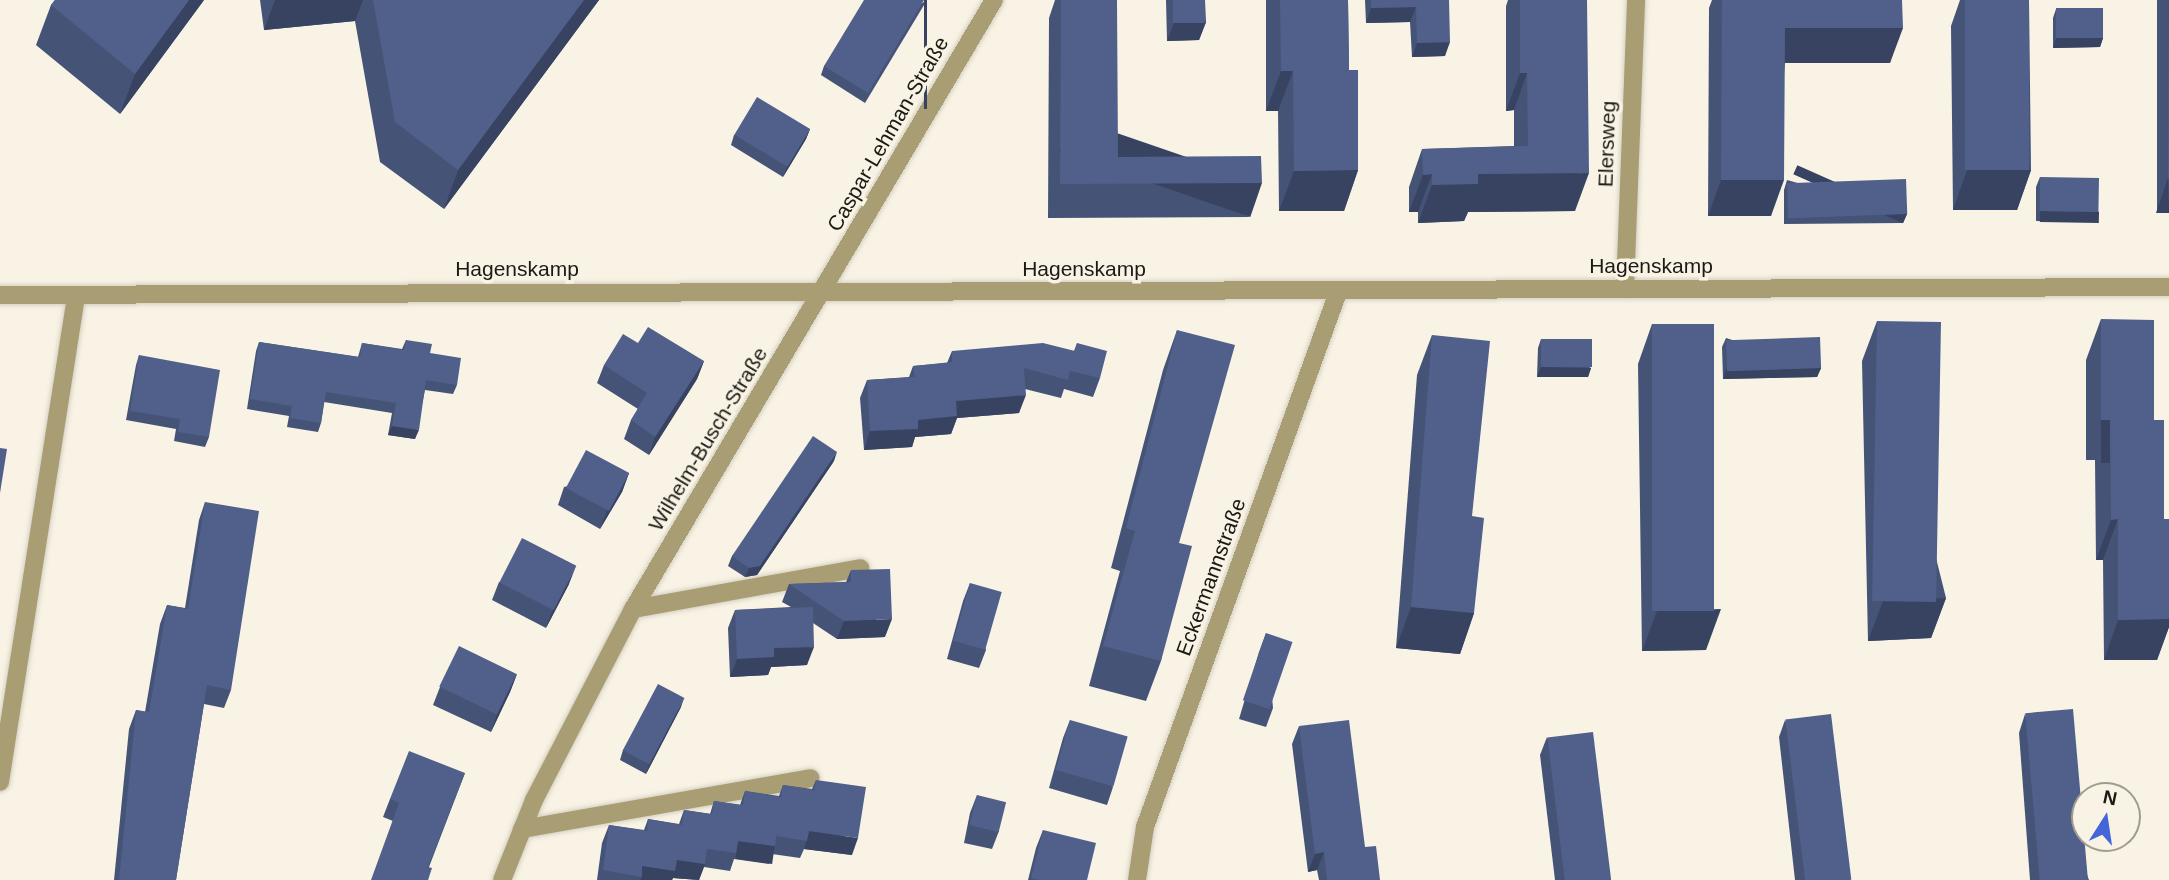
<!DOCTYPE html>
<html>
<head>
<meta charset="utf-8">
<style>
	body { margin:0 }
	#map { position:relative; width:2169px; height:880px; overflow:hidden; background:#f8f3e4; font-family:Arial,sans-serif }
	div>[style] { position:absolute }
	.roads { filter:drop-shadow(0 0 2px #d5d0c3) drop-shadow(0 0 2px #d5d0c3) }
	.lane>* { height:18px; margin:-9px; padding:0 9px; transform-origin:9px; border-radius:9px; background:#a89d73 }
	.street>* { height:18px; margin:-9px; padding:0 9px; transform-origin:9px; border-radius:9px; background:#a89d73 }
	.wall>* { inset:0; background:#455377; transform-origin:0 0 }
	.shaded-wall>* { inset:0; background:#384361; transform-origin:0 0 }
	.building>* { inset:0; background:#50608a; transform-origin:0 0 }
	span { translate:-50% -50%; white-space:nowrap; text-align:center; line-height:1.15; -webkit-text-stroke:7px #f8f3e4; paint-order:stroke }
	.street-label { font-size:21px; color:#1c1a15 }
	.north { position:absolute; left:2071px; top:782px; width:70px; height:70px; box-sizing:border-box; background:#f8f3e4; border:2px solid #a09c91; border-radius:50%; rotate:12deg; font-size:19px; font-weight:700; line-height:28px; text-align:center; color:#1c1a15 }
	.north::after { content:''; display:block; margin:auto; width:24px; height:32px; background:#4566d9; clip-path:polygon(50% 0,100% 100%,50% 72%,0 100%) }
</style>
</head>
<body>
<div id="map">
	<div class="roads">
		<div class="lane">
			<i style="left:633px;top:609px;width:231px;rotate:-10.2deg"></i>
			<i style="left:522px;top:829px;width:293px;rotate:-10deg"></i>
		</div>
		<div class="street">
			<i style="left:1625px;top:289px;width:289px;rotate:-87.8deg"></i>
			<i style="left:0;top:295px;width:2169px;rotate:-0.21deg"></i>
			<i style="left:0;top:782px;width:492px;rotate:-81.1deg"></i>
			<i style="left:502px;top:880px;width:86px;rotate:-68.2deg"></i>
			<i style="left:534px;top:800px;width:215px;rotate:-62.6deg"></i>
			<i style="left:633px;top:609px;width:708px;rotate:-59.34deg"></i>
			<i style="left:1137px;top:880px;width:54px;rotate:-81.4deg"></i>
			<i style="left:1145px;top:827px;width:569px;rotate:-70.16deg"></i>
		</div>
	</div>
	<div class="wall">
		<i style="clip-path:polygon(55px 0,204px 0,120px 114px,36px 45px,51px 5px)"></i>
		<i style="clip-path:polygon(260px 0,599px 0,444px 209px,380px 162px,355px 21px,264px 30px)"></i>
		<i style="clip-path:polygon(927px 0,865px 103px,821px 75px,824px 66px)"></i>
		<i style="clip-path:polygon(1055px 0,1061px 0,1118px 157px,1250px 217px,1048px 218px,1049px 18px)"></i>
		<i style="clip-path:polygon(1166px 0,1205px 0,1206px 22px,1199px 40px,1167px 41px)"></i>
		<i style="clip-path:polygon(1266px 0,1348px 0,1349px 70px,1358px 170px,1344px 211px,1279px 211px,1278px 111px,1266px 111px)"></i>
		<i style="clip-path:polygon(1365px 0,1449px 0,1445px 56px,1412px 57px,1410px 22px,1366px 23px)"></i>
		<i style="clip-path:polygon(1508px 0,1587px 0,1575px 211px,1468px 212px,1464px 221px,1418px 223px,1418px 212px,1409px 212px,1409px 187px,1422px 149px,1514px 146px,1514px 110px,1506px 111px,1506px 6px)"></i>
		<i style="clip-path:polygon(1712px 0,1902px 0,1890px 63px,1785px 63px,1771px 216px,1708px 216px,1709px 8px)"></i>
		<i style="clip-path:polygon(1960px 0,2029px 0,2031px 170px,2017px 210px,1953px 210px,1951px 26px)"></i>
		<i style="left:2157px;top:0;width:12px;height:213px"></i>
		<i style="clip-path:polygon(2056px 9px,2103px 38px,2100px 47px,2053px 48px,2053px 18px)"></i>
		<i style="clip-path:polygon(810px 129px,806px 139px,783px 177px,731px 145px,734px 135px)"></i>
		<i style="clip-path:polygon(2040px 177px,2099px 212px,2096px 222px,2036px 221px,2036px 187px)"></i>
		<i style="clip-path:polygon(1787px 180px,1907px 214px,1903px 223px,1784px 224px,1784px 190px)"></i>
		<i style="clip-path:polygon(2101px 319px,2164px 519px,2169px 519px,2169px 627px,2157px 660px,2104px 660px,2103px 560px,2096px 560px,2095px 460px,2086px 460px,2086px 360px)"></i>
		<i style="clip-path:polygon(1877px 321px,1946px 598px,1931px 638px,1868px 641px,1862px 361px)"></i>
		<i style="clip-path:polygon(1652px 324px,1706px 650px,1642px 651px,1638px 364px)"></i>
		<i style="clip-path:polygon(1177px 330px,1179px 543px,1161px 661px,1146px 701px,1089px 686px,1120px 571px,1111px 568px,1163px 370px)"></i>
		<i style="clip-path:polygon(1432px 335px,1474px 613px,1460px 654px,1396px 648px,1417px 375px)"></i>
		<i style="clip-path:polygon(1726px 338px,1821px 368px,1817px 377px,1723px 379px,1722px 347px)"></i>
		<i style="clip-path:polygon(1541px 339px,1591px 368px,1588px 377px,1537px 377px,1538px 348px)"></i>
		<i style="clip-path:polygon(406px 340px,430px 353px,457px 385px,453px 394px,425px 390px,415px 439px,388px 435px,392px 413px,324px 402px,321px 423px,318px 432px,287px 427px,289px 416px,247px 409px,256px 351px,259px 342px,358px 357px,362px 343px,402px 349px)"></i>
		<i style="clip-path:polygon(1077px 343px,1100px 378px,1093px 397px,1064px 389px,1061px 398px,1025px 389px,1019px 413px,957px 418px,951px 434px,915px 437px,912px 447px,864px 450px,860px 398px,867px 380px,909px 377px,913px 366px,947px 363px,952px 351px,1074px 351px)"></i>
		<i style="clip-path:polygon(139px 355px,209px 437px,205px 447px,174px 441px,176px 429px,126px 420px,136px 365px)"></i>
		<i style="clip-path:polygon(704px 361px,697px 379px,649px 455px,624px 439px,631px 420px,638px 409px,597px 383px,604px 365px)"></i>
		<i style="clip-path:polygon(834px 461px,757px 575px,745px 577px,728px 566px,732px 556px)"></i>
		<i style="clip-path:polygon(629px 473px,622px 492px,600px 529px,558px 505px,564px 487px)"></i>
		<i style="clip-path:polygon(205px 502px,231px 690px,224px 708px,204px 704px,176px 880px,114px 880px,129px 729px,136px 710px,145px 712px,160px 624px,167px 605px,185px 608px,199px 520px)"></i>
		<i style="clip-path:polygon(851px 570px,885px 637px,837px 639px,813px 623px,807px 665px,771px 667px,768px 675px,730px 677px,728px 628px,735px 610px,791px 607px,782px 602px,789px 584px,846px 582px)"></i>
		<i style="clip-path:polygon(499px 582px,569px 584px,546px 628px,492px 600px)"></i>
		<i style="clip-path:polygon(970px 583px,986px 650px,979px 668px,947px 659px,963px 601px)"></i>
		<i style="clip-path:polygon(1266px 633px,1273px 708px,1266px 727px,1239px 719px,1259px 652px)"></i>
		<i style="clip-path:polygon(517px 674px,510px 692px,491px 732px,433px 705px,440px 687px)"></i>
		<i style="clip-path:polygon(681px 707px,646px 774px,620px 760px,623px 750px)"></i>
		<i style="clip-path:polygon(2025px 714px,2089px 880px,2030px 880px,2019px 733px)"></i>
		<i style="clip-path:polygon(1070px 720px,1113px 787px,1107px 805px,1049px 788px,1063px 738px)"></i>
		<i style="clip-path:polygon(1785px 720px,1850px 880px,1795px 880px,1779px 737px)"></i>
		<i style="clip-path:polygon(1299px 726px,1365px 847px,1380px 880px,1319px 880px,1317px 870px,1308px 872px,1292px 744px)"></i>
		<i style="clip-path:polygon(1547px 737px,1610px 880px,1555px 880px,1540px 755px)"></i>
		<i style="clip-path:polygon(465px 773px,429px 867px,428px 880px,393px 821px,383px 817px,390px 799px)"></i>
		<i style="clip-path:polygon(816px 780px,852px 855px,804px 849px,800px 858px,772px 854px,769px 864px,734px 859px,730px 871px,704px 867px,699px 880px,673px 878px,672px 880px,597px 880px,602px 843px,609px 825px,644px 830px,648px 819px,679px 824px,684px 810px,710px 814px,714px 801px,740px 805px,745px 791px,779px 796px,783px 785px,812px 789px)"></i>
		<i style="clip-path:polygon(977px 795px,999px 831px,992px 849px,964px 843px,970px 813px)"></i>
		<i style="clip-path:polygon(1043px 830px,1087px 880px,1028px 880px,1036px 848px)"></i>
	</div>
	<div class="shaded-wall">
		<i style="clip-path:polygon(189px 0,204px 0,120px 114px,135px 74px)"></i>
		<i style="clip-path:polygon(275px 0,363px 0,355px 21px,264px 30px)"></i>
		<i style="clip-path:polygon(584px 0,599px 0,444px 209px,458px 170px)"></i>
		<i style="left:924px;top:0;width:3px;height:109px"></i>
		<i style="clip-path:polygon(1416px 7px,1410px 22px,1366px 23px,1371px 8px)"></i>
		<i style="clip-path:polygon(1206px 22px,1199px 40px,1167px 41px,1174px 23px)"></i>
		<i style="clip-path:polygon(1785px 28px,1903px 28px,1890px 63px,1772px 63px)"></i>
		<i style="clip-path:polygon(2056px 38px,2103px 38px,2100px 47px,2053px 48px)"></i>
		<i style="clip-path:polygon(1450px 42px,1445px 56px,1412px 57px,1417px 43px)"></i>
		<i style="clip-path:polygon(1281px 71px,1293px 71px,1278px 111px,1266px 111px)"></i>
		<i style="clip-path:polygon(1520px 73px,1527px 73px,1514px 110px,1506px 111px)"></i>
		<i style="clip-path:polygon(810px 129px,806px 139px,783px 177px,787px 167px)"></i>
		<i style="clip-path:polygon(1358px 170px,1344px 211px,1279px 211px,1294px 171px)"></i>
		<i style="clip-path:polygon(1967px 170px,2031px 170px,2017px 210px,1953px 210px)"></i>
		<i style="clip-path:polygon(1589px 173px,1575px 211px,1468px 212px,1464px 221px,1418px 223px,1432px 185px,1478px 174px)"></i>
		<i style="clip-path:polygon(1432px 174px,1418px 212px,1409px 212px,1423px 175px)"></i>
		<i style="clip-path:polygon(2168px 178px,2169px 213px,2156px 213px)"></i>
		<i style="clip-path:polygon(1721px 180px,1784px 180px,1771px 216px,1708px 216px)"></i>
		<i style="left:1262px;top:183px;width:36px;height:202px;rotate:109deg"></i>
		<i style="left:2040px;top:211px;width:59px;height:11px;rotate:1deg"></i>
		<i style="left:1907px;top:214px;width:10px;height:120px;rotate:114deg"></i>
		<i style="clip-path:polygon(704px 361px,697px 379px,649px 455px,655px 437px)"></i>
		<i style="clip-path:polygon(1541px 367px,1591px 368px,1588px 377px,1537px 377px)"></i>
		<i style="clip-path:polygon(1821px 368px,1817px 377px,1723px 379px,1726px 369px)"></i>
		<i style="clip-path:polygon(1026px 395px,1019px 413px,957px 418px,951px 434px,915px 437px,912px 447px,864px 450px,870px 431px,918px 420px,956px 401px)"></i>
		<i style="left:2101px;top:420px;width:9px;height:43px"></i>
		<i style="clip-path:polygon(392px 426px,419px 430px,415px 439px,388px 435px)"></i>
		<i style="clip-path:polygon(837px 452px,834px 461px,757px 575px,745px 577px,749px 568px)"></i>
		<i style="clip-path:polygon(629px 473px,622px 492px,600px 529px,607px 511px)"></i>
		<i style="clip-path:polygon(2118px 519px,2103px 560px,2096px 560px,2111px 520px)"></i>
		<i style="clip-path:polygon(576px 566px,569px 584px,546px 628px,553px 609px)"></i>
		<i style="clip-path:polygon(1946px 598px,1931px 638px,1868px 641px,1883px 601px)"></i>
		<i style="clip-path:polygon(1411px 607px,1474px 613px,1460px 654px,1396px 648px)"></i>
		<i style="clip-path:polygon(1721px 609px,1706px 650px,1642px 651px,1657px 611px)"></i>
		<i style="clip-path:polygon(892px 619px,885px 637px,837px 639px,844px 621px)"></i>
		<i style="clip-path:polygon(2169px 619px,2169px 627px,2157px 660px,2104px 660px,2118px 620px)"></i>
		<i style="clip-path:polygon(814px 647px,807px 665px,771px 667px,768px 675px,730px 677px,737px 659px,774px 648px)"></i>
		<i style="clip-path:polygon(517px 674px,510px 692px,491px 732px,497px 714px)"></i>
		<i style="clip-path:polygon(684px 698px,681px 707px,646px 774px,649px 765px)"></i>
		<i style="clip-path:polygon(809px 831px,858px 838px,852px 855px,804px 849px)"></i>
		<i style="left:738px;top:841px;width:37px;height:18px;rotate:8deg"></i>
		<i style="clip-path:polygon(1324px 852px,1317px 870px,1308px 872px,1315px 854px)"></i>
		<i style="clip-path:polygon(677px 860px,705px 864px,699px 880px,673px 878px,672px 880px,641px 880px,642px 866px)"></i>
	</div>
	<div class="building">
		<i style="clip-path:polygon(55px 0,189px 0,135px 74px,51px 5px)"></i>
		<i style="clip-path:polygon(373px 0,584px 0,458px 170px,395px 122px)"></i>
		<i style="clip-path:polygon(864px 0,924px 0,868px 93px,824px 66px)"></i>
		<i style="clip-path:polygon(1061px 0,1117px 0,1118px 157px,1261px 156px,1262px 183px,1060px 184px)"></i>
		<i style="left:1173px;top:0;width:32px;height:23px"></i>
		<i style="clip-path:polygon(1280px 0,1348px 0,1349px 70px,1358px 70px,1358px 170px,1294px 171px,1293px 71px,1281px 71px)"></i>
		<i style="clip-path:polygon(1371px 0,1449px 0,1450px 42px,1417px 43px,1416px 7px,1371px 8px)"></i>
		<i style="clip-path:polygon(1520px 0,1587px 0,1589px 173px,1478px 174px,1478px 184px,1432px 185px,1432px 174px,1423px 175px,1422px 149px,1528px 146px,1527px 73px,1520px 73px)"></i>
		<i style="clip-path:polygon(1722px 0,1902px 0,1903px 28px,1785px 28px,1784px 180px,1721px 180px)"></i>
		<i style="left:1965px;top:0;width:64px;height:170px"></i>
		<i style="clip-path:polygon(2169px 0,2169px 178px,2168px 178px)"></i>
		<i style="left:2103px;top:8px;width:30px;height:47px;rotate:90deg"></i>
		<i style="left:757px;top:97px;width:62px;height:44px;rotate:31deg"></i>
		<i style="left:2040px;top:177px;width:59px;height:34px;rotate:1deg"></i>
		<i style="left:1906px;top:179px;width:35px;height:119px;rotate:88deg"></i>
		<i style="clip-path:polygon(2101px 319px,2154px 320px,2154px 420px,2164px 420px,2164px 519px,2169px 519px,2169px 619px,2118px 620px,2118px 519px,2111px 520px,2110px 420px,2101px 420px)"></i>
		<i style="left:1877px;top:321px;width:64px;height:280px;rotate:1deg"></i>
		<i style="left:1652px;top:324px;width:62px;height:287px"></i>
		<i style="clip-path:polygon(648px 327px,704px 361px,655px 437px,631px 420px,647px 393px,604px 365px,623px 334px,638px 343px)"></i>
		<i style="clip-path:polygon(1177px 330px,1235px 345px,1179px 543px,1192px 546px,1161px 661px,1103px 646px,1135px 531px,1126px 528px)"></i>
		<i style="clip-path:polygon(1432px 335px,1490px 341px,1472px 516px,1484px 518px,1474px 613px,1411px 607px)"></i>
		<i style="left:1820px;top:337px;width:31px;height:94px;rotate:88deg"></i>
		<i style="left:1541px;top:339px;width:51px;height:28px"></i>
		<i style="clip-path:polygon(406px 340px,432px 344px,430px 353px,461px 358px,457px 385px,426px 380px,419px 430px,392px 426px,396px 403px,326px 392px,321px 423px,290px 418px,292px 406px,250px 399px,259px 342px,360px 357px,362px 343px,404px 350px)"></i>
		<i style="clip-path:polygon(1043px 343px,1075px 351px,1077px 343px,1107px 351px,1100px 378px,1070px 371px,1068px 380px,1024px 368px,1026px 395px,956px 401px,957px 416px,918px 420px,918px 429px,870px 431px,867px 380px,915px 377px,913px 366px,952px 362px,952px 351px)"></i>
		<i style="clip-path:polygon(139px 355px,220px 370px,209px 437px,178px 432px,180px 419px,130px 411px)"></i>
		<i style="clip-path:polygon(813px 436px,837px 452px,760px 566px,749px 568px,732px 556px)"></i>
		<i style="clip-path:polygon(0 448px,7px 449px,0 493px)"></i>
		<i style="left:586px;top:450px;width:49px;height:43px;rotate:28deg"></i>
		<i style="clip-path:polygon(205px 502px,259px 511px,231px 690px,207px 685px,176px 880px,119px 880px,136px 710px,149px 712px,167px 605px,188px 609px)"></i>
		<i style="left:522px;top:538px;width:61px;height:50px;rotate:27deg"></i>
		<i style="clip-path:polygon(890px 569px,892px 619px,844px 621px,789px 584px,851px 582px,851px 570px)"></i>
		<i style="left:970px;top:583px;width:33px;height:60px;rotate:16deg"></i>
		<i style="clip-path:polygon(813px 607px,814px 647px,774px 648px,774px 657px,737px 659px,735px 610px)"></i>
		<i style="left:1266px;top:633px;width:28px;height:71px;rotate:19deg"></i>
		<i style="left:459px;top:646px;width:64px;height:45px;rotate:26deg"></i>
		<i style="left:658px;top:684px;width:30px;height:75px;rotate:28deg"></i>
		<i style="left:2073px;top:709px;width:172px;height:48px;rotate:85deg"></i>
		<i style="left:1831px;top:714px;width:167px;height:46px;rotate:83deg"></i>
		<i style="left:1070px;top:720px;width:60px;height:52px;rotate:16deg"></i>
		<i style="clip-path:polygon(1349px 720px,1365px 847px,1376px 846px,1380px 880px,1327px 880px,1324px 852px,1315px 854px,1299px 726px)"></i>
		<i style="left:1593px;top:732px;width:149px;height:46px;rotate:83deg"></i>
		<i style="clip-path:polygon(409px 751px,465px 773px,428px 867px,432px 868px,428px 880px,371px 880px,399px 803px,390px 799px)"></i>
		<i style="clip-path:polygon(816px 780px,866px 787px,858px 838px,809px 831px,807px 841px,776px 836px,775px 846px,738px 841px,736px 853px,707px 849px,705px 864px,677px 860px,675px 871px,642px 866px,642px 877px,603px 870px,609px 825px,647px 831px,648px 819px,682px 825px,684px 810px,712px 814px,714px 801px,743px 805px,745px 791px,781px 797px,783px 785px,814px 790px)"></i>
		<i style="left:977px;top:795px;width:30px;height:31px;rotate:14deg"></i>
		<i style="clip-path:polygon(1043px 830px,1096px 843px,1087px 880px,1039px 880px,1031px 878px)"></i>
	</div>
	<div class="street-label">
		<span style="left:888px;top:134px;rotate:-60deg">Caspar-Lehman-Straße</span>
		<span style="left:1607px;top:144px;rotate:-88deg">Elersweg</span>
		<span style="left:1651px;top:266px">Hagenskamp</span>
		<span style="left:517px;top:269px">Hagenskamp</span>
		<span style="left:1084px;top:269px">Hagenskamp</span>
		<span style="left:708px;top:439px;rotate:-59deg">Wilhelm-Busch-Straße</span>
		<span style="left:1211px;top:577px;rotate:-70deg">Eckermannstraße</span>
	</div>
	<div class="north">N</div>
</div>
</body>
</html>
